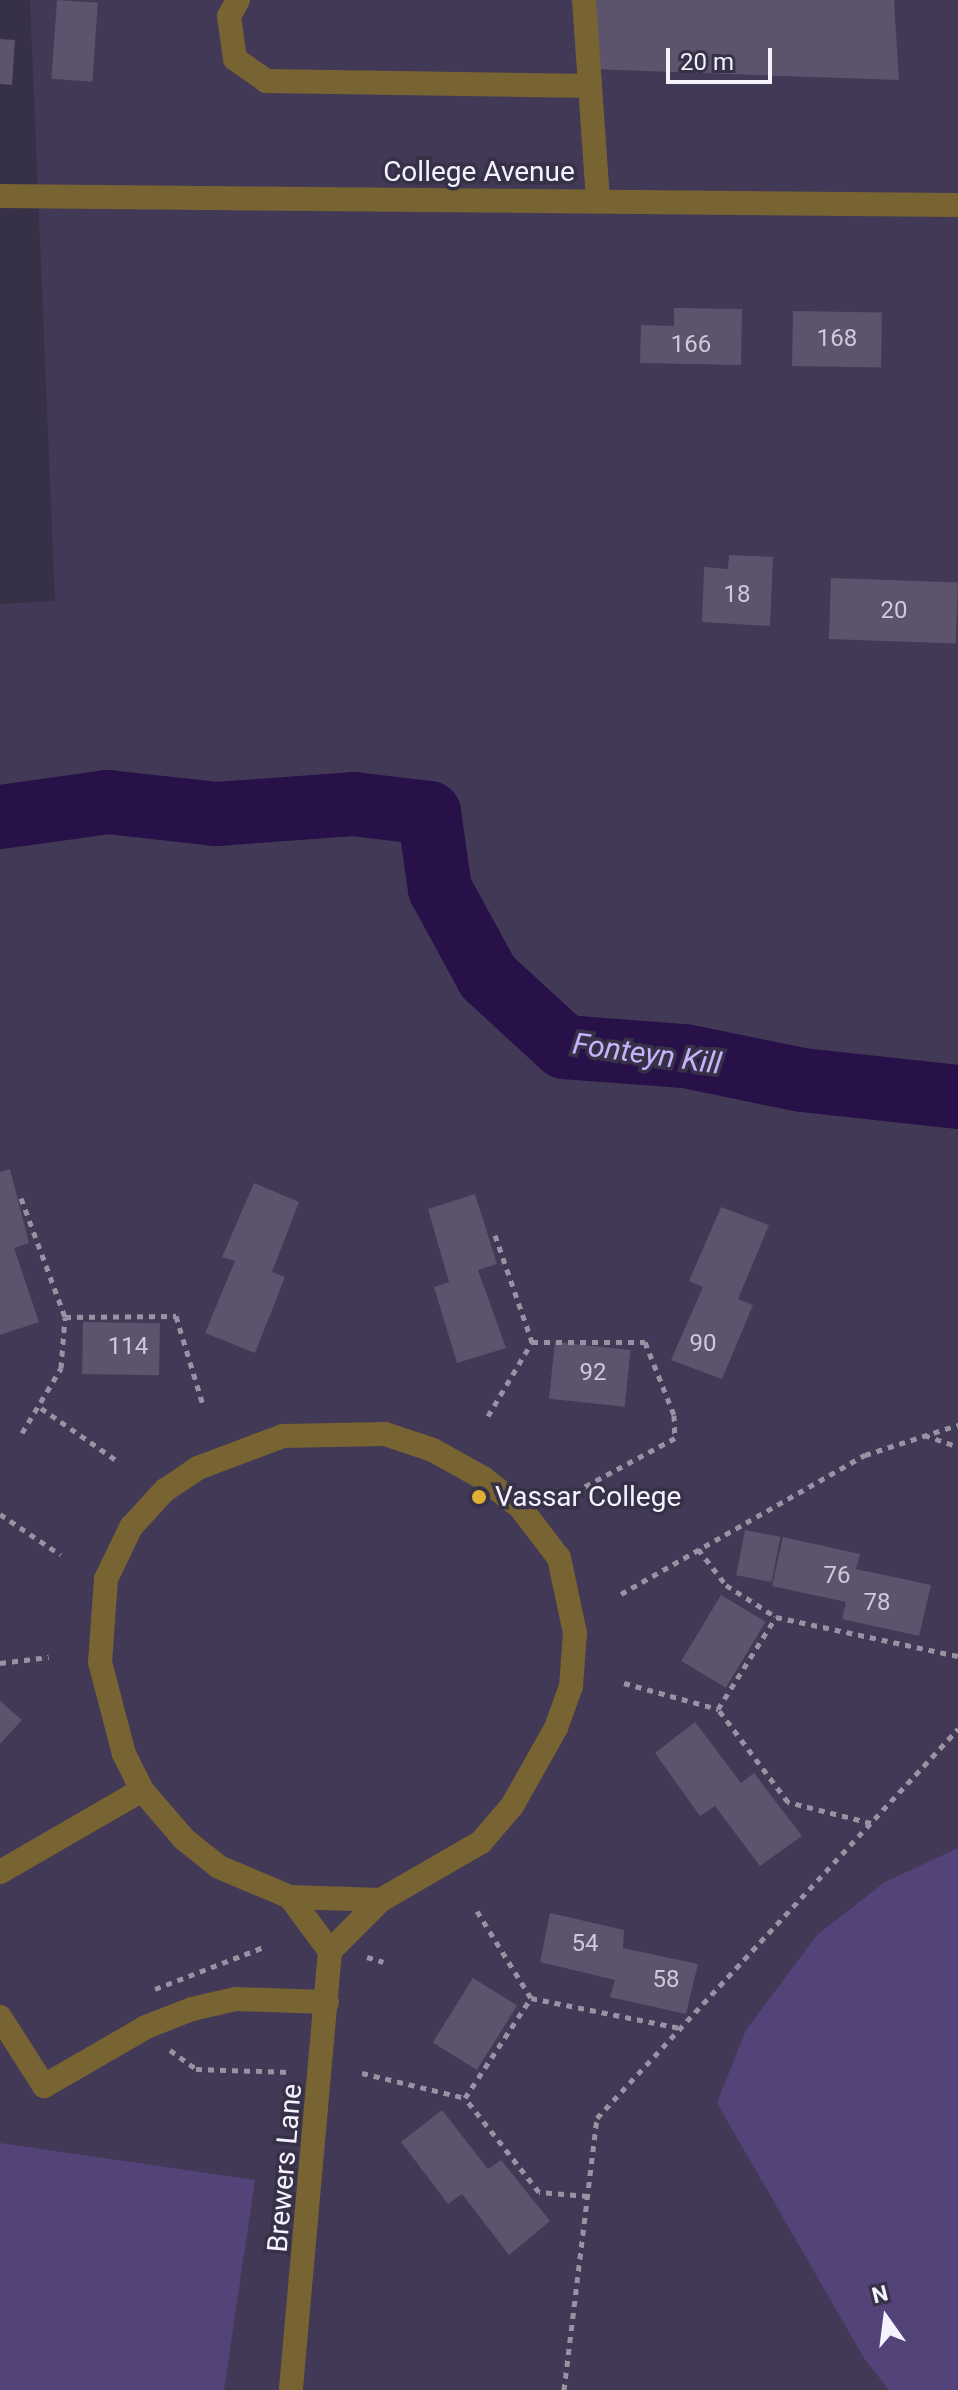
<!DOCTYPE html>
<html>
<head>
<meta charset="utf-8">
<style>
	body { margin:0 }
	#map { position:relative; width:958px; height:2390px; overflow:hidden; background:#373147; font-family:Roboto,sans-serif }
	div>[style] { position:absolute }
	.built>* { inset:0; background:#413955 }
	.green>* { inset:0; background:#544379 }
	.river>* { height:64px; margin:-32px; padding:0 32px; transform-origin:32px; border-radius:32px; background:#271148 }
	.building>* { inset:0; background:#5b546c; transform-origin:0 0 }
	.path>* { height:5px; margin-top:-2.5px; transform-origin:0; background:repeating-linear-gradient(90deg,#9793a3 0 6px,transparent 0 12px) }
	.minor>* { height:24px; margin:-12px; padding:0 12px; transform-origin:12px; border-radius:12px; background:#786333 }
	.dots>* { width:22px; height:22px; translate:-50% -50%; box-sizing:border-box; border:4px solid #373147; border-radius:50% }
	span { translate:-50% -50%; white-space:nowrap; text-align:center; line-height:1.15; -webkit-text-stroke:7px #373147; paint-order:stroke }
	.number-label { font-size:24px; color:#cecad9 }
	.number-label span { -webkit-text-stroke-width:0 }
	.street-label { font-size:28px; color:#f4f2fd }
	.poi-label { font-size:28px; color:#f4f2fd }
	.left { translate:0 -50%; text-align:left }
	.water-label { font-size:30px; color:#c7b3fb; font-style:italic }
	.north { position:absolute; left:846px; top:2278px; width:80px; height:80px; -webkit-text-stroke:6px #373147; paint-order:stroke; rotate:346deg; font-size:22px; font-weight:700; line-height:32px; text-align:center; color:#f4f2fd }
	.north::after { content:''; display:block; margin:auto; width:28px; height:36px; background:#f4f2fd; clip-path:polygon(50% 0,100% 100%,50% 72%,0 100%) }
	.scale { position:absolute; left:666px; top:48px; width:106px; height:36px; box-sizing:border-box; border:4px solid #f4f2fd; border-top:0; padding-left:10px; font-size:24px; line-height:28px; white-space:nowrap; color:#f4f2fd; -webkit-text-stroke:6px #373147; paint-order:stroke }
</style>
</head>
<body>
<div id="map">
	<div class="built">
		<i style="clip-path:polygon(30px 0,958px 0,958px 2390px,0 2390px,0 604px,55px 601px)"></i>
	</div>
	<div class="green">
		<i style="clip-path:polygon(958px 1848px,958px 2390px,889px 2390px,864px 2358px,717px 2103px,746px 2030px,817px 1935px,885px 1882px)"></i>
		<i style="clip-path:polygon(0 2143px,255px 2180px,224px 2390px,0 2390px)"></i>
	</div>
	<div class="river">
		<i style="left:0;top:817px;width:109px;rotate:-7.9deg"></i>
		<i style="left:108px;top:802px;width:110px;rotate:6.3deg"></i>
		<i style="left:217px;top:814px;width:136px;rotate:-4.2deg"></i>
		<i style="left:353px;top:804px;width:77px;rotate:6.8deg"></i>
		<i style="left:429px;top:813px;width:77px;rotate:81.8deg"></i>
		<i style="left:440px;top:889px;width:100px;rotate:61.4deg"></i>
		<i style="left:488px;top:977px;width:103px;rotate:42.6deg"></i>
		<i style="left:564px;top:1047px;width:121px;rotate:4.3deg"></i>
		<i style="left:685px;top:1056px;width:119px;rotate:11.6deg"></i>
		<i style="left:802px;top:1080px;width:157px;rotate:6.2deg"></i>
	</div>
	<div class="building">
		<i style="left:57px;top:0;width:41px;height:79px;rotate:4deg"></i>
		<i style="clip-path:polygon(591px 0,894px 0,899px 80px,589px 69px)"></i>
		<i style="clip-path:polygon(0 39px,15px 40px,12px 85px,0 84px)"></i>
		<i style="clip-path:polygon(674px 308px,742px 309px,741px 365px,640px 363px,641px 325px,674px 326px)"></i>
		<i style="left:793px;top:311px;width:89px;height:55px;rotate:1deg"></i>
		<i style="clip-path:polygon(729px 555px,773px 557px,770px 626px,702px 622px,704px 567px,728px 569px)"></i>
		<i style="left:831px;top:578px;width:127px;height:61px;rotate:2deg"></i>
		<i style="clip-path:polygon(10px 1169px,29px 1243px,14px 1248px,39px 1322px,0 1335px,0 1172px)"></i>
		<i style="clip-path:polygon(254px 1183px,299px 1202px,272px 1272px,285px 1277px,255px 1353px,205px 1333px,235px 1261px,222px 1257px)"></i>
		<i style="clip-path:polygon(475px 1194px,497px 1264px,478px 1270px,506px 1348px,457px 1363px,434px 1287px,449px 1282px,428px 1209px)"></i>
		<i style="clip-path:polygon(721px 1207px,769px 1225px,738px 1299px,753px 1305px,722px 1379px,671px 1360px,703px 1287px,689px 1281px)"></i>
		<i style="left:83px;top:1322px;width:77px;height:52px;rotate:1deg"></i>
		<i style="left:555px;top:1342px;width:76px;height:57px;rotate:6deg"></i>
		<i style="left:745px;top:1530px;width:36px;height:46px;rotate:11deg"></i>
		<i style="clip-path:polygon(783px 1537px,860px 1554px,856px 1569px,931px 1585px,919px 1636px,842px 1619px,846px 1602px,772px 1586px)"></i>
		<i style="left:721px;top:1595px;width:52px;height:77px;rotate:31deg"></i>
		<i style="clip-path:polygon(0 1701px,22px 1720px,0 1744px)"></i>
		<i style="clip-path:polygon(695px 1722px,741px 1783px,754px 1773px,802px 1836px,760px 1866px,715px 1806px,700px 1816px,655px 1753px)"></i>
		<i style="clip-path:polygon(550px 1913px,624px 1930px,623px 1948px,698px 1964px,686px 2014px,610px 1997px,615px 1980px,540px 1962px)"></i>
		<i style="left:473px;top:1978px;width:52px;height:76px;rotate:32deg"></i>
		<i style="clip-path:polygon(442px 2110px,488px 2169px,501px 2160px,550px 2221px,509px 2255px,462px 2194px,448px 2204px,401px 2142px)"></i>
	</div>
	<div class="path">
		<i style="left:21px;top:1198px;width:127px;rotate:69.7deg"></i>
		<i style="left:65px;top:1317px;width:111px;rotate:-0.5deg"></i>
		<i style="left:176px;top:1316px;width:93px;rotate:73.1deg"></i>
		<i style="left:495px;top:1235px;width:113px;rotate:70.9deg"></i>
		<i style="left:532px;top:1342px;width:113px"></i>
		<i style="left:645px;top:1342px;width:79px;rotate:68.3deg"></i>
		<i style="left:674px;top:1415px;width:23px;rotate:88deg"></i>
		<i style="left:675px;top:1438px;width:116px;rotate:151.7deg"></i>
		<i style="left:41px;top:1408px;width:95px;rotate:34.7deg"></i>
		<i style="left:488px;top:1416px;width:86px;rotate:-59.3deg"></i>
		<i style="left:22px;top:1433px;width:76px;rotate:-59deg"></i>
		<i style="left:61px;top:1368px;width:51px;rotate:-85.5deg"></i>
		<i style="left:924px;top:1435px;width:36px;rotate:19deg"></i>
		<i style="left:0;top:1514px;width:73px;rotate:33.9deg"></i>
		<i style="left:698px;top:1549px;width:46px;rotate:52.1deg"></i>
		<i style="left:726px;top:1585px;width:59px;rotate:32.6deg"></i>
		<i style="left:621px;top:1594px;width:281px;rotate:-29.7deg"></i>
		<i style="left:865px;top:1455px;width:98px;rotate:-17.9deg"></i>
		<i style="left:0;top:1663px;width:49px;rotate:-7deg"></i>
		<i style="left:624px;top:1683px;width:98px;rotate:15.5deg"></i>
		<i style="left:871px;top:1823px;width:86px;rotate:-165.8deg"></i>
		<i style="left:788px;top:1802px;width:116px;rotate:-127deg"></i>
		<i style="left:718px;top:1709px;width:109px;rotate:-57.8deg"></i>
		<i style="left:776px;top:1617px;width:186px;rotate:12.1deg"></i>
		<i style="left:477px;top:1911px;width:102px;rotate:58.2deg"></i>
		<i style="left:367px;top:1957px;width:17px;rotate:17deg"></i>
		<i style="left:155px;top:1989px;width:117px;rotate:-21.1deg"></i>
		<i style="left:170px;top:2050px;width:32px;rotate:36deg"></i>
		<i style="left:196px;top:2069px;width:94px;rotate:1.8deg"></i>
		<i style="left:362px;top:2073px;width:106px;rotate:13.6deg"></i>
		<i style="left:588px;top:2196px;width:49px;rotate:-175.3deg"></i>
		<i style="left:539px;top:2192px;width:120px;rotate:-128.2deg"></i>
		<i style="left:465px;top:2098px;width:120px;rotate:-56.6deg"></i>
		<i style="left:531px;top:1998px;width:152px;rotate:11.4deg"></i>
		<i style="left:564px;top:2390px;width:274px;rotate:-83.1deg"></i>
		<i style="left:597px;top:2118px;width:531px;rotate:-47.14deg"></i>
	</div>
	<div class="minor">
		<i style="left:238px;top:0;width:18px;rotate:119deg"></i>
		<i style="left:229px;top:16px;width:43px;rotate:82.1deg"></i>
		<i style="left:235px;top:59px;width:38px;rotate:35deg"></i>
		<i style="left:266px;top:81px;width:324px;rotate:0.9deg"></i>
		<i style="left:584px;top:0;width:202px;rotate:86deg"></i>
		<i style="left:0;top:196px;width:958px;rotate:0.54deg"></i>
		<i style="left:0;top:1872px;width:164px;rotate:-30deg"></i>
		<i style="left:290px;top:1897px;width:67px;rotate:53.5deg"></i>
		<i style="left:330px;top:1951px;width:441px;rotate:95.1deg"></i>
		<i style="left:330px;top:1951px;width:72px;rotate:-45deg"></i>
		<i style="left:381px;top:1900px;width:116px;rotate:-30.1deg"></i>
		<i style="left:481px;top:1842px;width:48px;rotate:-49.3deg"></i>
		<i style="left:512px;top:1806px;width:90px;rotate:-60.6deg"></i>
		<i style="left:556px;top:1728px;width:45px;rotate:-70.3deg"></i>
		<i style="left:571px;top:1686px;width:53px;rotate:-85.7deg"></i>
		<i style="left:575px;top:1633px;width:77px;rotate:-102deg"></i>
		<i style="left:559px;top:1558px;width:64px;rotate:-127.4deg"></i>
		<i style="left:520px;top:1507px;width:47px;rotate:-141.9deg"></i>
		<i style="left:483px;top:1478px;width:57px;rotate:-150.8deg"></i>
		<i style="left:433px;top:1450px;width:51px;rotate:-161.6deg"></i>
		<i style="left:385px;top:1434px;width:102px;rotate:178.9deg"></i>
		<i style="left:283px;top:1436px;width:91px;rotate:159.4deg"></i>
		<i style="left:198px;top:1468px;width:40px;rotate:146deg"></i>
		<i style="left:165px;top:1490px;width:50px;rotate:132.6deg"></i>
		<i style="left:131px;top:1527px;width:58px;rotate:115.7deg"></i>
		<i style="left:106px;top:1579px;width:83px;rotate:94.1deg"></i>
		<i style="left:100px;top:1662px;width:95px;rotate:75.4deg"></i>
		<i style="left:124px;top:1754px;width:40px;rotate:63.4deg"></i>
		<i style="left:142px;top:1790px;width:65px;rotate:49.4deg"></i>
		<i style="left:184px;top:1839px;width:45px;rotate:38.7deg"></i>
		<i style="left:219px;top:1867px;width:77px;rotate:22.9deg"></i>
		<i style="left:290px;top:1897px;width:91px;rotate:1.9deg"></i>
		<i style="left:0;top:2017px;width:82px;rotate:57.5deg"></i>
		<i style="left:44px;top:2086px;width:118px;rotate:-30deg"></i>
		<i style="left:146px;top:2027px;width:49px;rotate:-21.4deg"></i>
		<i style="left:192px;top:2009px;width:45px;rotate:-12.8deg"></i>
		<i style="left:236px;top:1999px;width:91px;rotate:1.9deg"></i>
	</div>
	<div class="dots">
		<i style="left:479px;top:1497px;background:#e0b034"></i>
	</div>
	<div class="number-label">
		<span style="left:837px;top:339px">168</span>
		<span style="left:691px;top:345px">166</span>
		<span style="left:737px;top:595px">18</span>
		<span style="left:894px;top:611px">20</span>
		<span style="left:703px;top:1344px">90</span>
		<span style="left:128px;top:1347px">114</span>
		<span style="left:593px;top:1373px">92</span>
		<span style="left:837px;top:1576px">76</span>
		<span style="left:877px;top:1603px">78</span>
		<span style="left:585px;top:1944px">54</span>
		<span style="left:666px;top:1980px">58</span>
	</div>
	<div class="street-label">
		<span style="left:479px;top:172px">College Avenue</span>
		<span style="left:285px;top:2168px;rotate:-85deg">Brewers Lane</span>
	</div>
	<div class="poi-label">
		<span class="left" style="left:495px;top:1497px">Vassar College</span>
	</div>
	<div class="water-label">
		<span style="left:647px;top:1054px;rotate:8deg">Fonteyn Kill</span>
	</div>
	<div class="north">N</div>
	<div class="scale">20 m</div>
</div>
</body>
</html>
